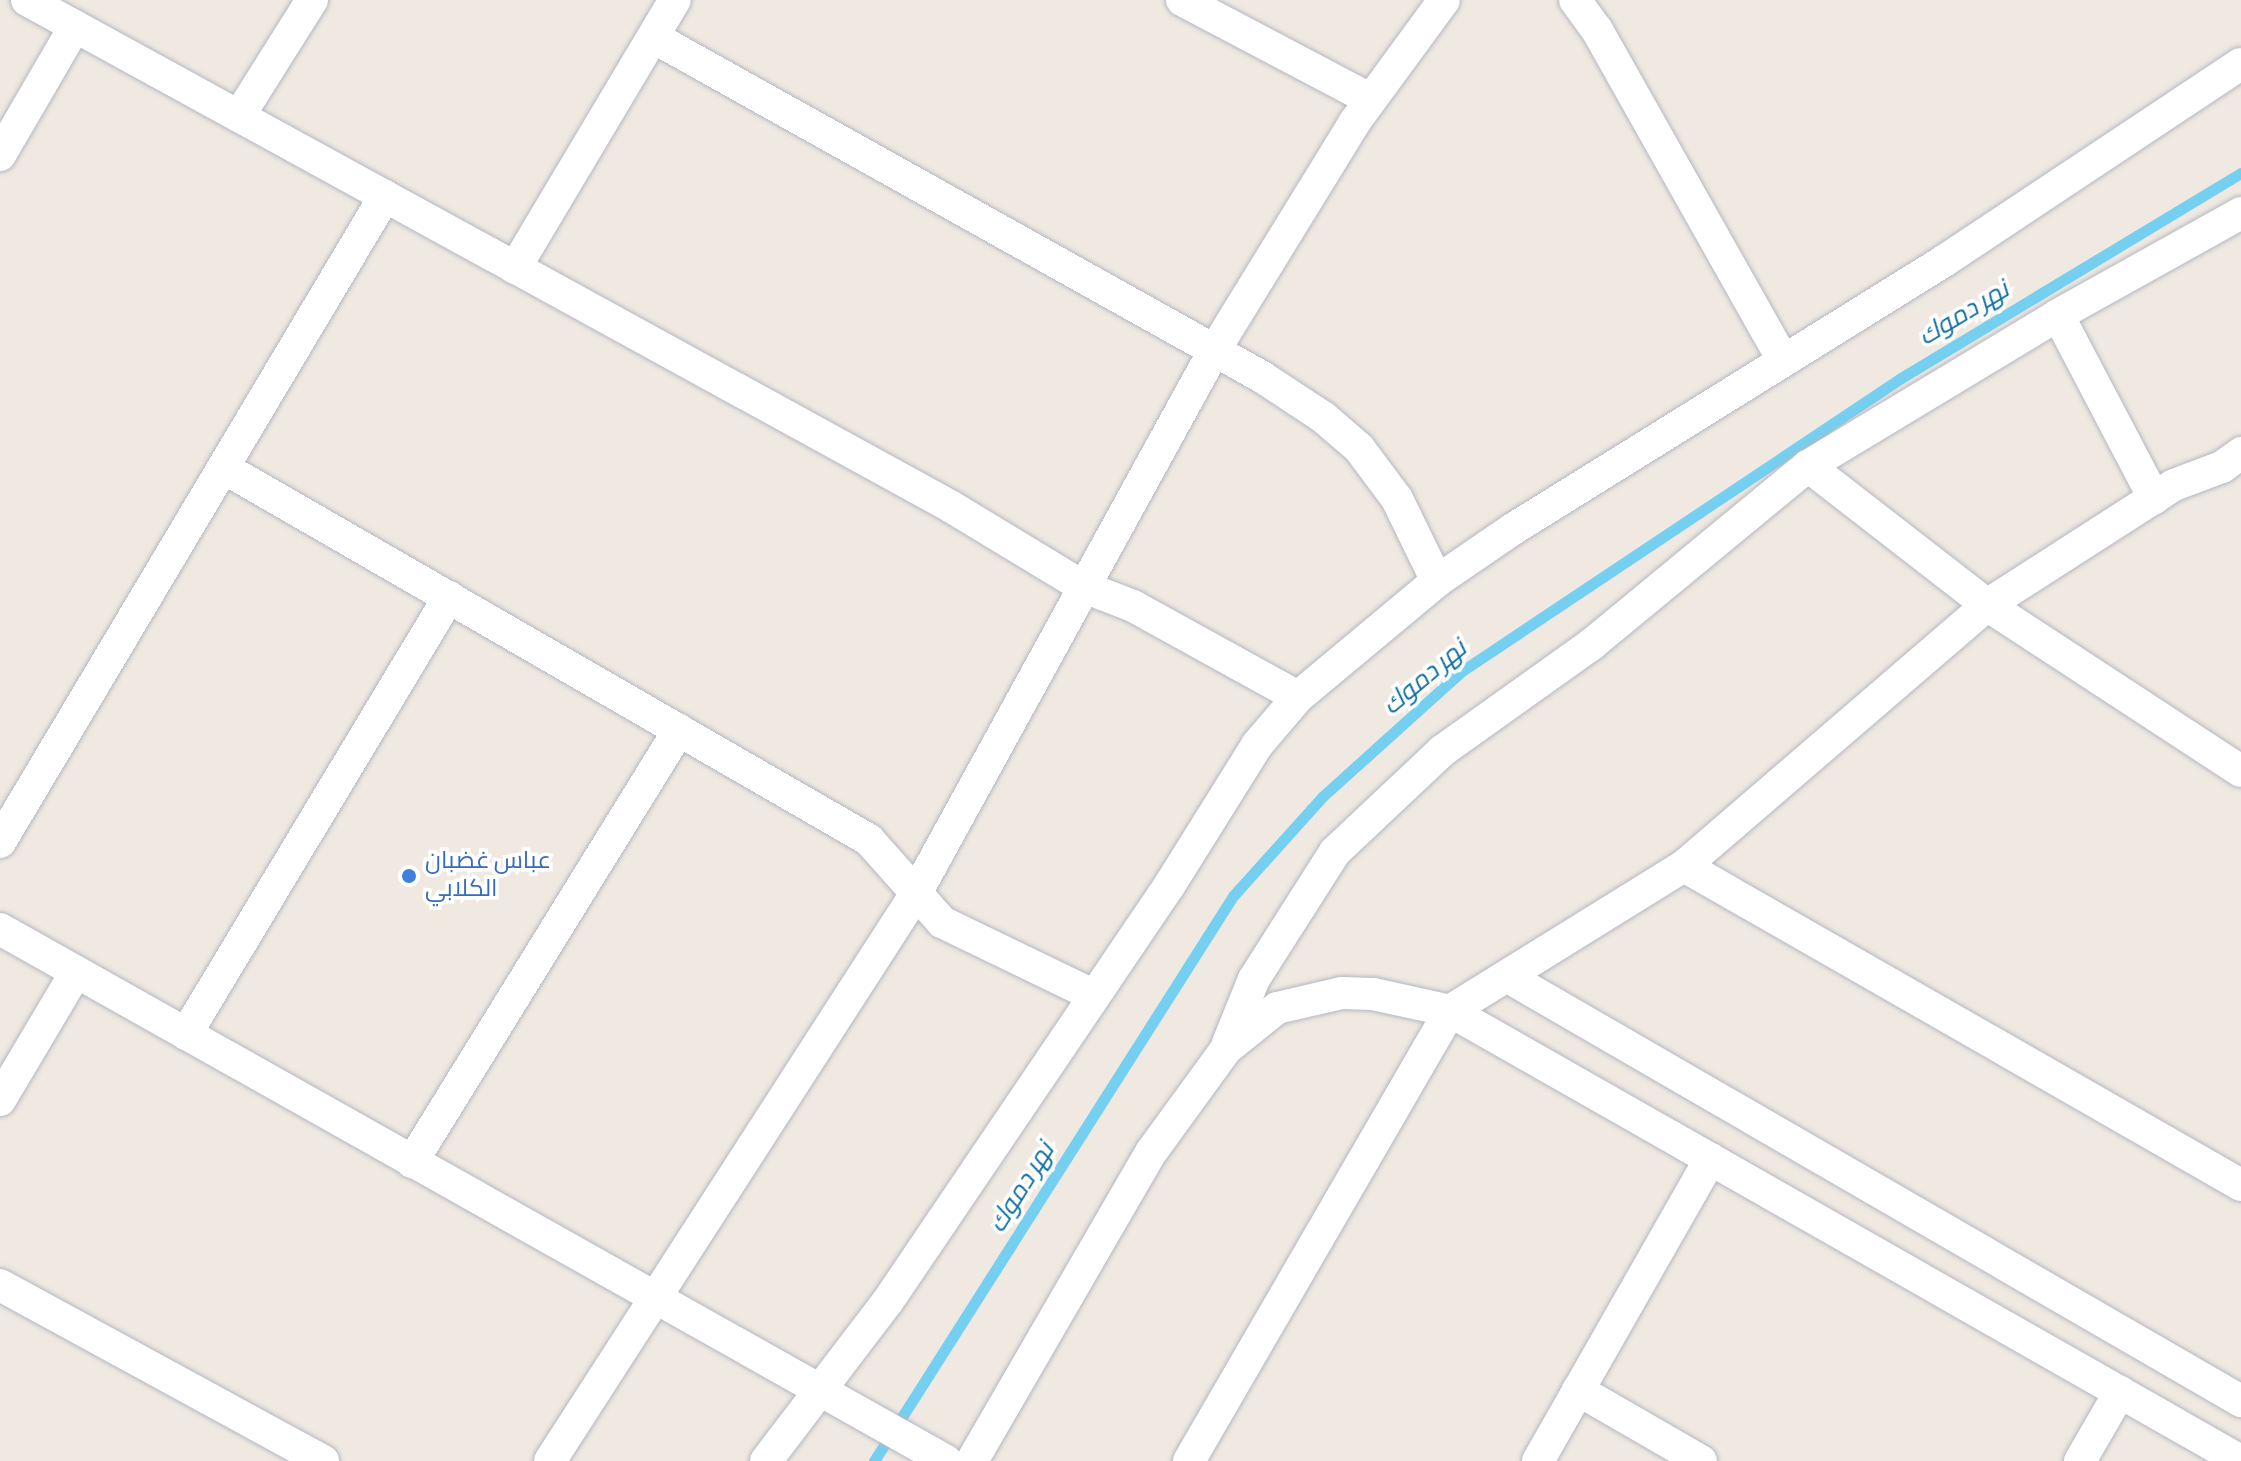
<!DOCTYPE html>
<html>
<head>
<meta charset="utf-8">
<style>
	body { margin:0 }
	#map { position:relative; width:2241px; height:1461px; overflow:hidden; background:#efe9e1; font-family:"Alegreya Sans",Cairo,sans-serif }
	div>[style] { position:absolute }
	.stream>* { height:11px; margin:-5.5px; padding:0 5.5px; transform-origin:5.5px; border-radius:5.5px; background:#75cff0 }
	.roads { filter:drop-shadow(0 0 2px #b4b7c1) drop-shadow(0 0 2px #b4b7c1) }
	.minor>* { height:32px; margin:-16px; padding:0 16px; transform-origin:16px; border-radius:16px; background:#fff }
	.dots>* { width:22px; height:22px; translate:-50% -50%; box-sizing:border-box; border:4px solid #fff; border-radius:50% }
	span { translate:-50% -50%; white-space:nowrap; text-align:center; line-height:1.15; -webkit-text-stroke:7px #fff; paint-order:stroke }
	.shop-label { font-size:24px; color:#366cbe }
	.left { translate:0 -50%; text-align:left }
	.water-label { font-size:26px; color:#0d6fa3; font-style:italic }
</style>
</head>
<body>
<div id="map">
	<div class="stream">
		<i style="left:874px;top:1461px;width:669px;rotate:-57.57deg"></i>
		<i style="left:1233px;top:896px;width:133px;rotate:-48deg"></i>
		<i style="left:1322px;top:797px;width:188px;rotate:-42deg"></i>
		<i style="left:1462px;top:671px;width:528px;rotate:-33.72deg"></i>
		<i style="left:1901px;top:378px;width:397px;rotate:-31.1deg"></i>
	</div>
	<div class="roads">
		<div class="minor">
			<i style="left:27px;top:0;width:1053px;rotate:28.73deg"></i>
			<i style="left:950px;top:506px;width:157px;rotate:31.2deg"></i>
			<i style="left:1084px;top:587px;width:53px;rotate:21.2deg"></i>
			<i style="left:1133px;top:606px;width:188px;rotate:28.9deg"></i>
			<i style="left:1182px;top:0;width:212px;rotate:27.8deg"></i>
			<i style="left:1575px;top:0;width:37px;rotate:54deg"></i>
			<i style="left:1597px;top:30px;width:379px;rotate:60.6deg"></i>
			<i style="left:653px;top:37px;width:697px;rotate:29.17deg"></i>
			<i style="left:1262px;top:377px;width:73px;rotate:33.3deg"></i>
			<i style="left:1323px;top:417px;width:48px;rotate:40.7deg"></i>
			<i style="left:1359px;top:448px;width:64px;rotate:53.3deg"></i>
			<i style="left:1397px;top:499px;width:91px;rotate:64deg"></i>
			<i style="left:239px;top:116px;width:137px;rotate:-57.8deg"></i>
			<i style="left:0;top:155px;width:149px;rotate:-59.8deg"></i>
			<i style="left:515px;top:268px;width:312px;rotate:-59.2deg"></i>
			<i style="left:2058px;top:315px;width:207px;rotate:62.3deg"></i>
			<i style="left:1808px;top:466px;width:227px;rotate:37.8deg"></i>
			<i style="left:1987px;top:605px;width:303px;rotate:33.2deg"></i>
			<i style="left:224px;top:468px;width:745px;rotate:29.97deg"></i>
			<i style="left:869px;top:840px;width:110px;rotate:48.3deg"></i>
			<i style="left:942px;top:922px;width:168px;rotate:25.8deg"></i>
			<i style="left:0;top:842px;width:752px;rotate:-59.21deg"></i>
			<i style="left:1684px;top:866px;width:642px;rotate:29.8deg"></i>
			<i style="left:0;top:929px;width:1085px;rotate:29.35deg"></i>
			<i style="left:1508px;top:977px;width:847px;rotate:30.05deg"></i>
			<i style="left:186px;top:1034px;width:510px;rotate:-58.96deg"></i>
			<i style="left:1228px;top:1043px;width:69px;rotate:-67.9deg"></i>
			<i style="left:1254px;top:979px;width:151px;rotate:-57.5deg"></i>
			<i style="left:1335px;top:852px;width:147px;rotate:-43.3deg"></i>
			<i style="left:1442px;top:751px;width:184px;rotate:-35.5deg"></i>
			<i style="left:1592px;top:644px;width:280px;rotate:-39.5deg"></i>
			<i style="left:1808px;top:466px;width:292px;rotate:-31.1deg"></i>
			<i style="left:2058px;top:315px;width:210px;rotate:-29.1deg"></i>
			<i style="left:0;top:1100px;width:149px;rotate:-59.3deg"></i>
			<i style="left:412px;top:1162px;width:508px;rotate:-58.28deg"></i>
			<i style="left:0;top:1285px;width:368px;rotate:28.6deg"></i>
			<i style="left:1578px;top:1390px;width:142px;rotate:30deg"></i>
			<i style="left:550px;top:1461px;width:673px;rotate:-57.18deg"></i>
			<i style="left:915px;top:895px;width:621px;rotate:-61.21deg"></i>
			<i style="left:1214px;top:351px;width:268px;rotate:-58.4deg"></i>
			<i style="left:1354px;top:123px;width:152px;rotate:-53.8deg"></i>
			<i style="left:766px;top:1461px;width:201px;rotate:-52.7deg"></i>
			<i style="left:888px;top:1301px;width:501px;rotate:-55.9deg"></i>
			<i style="left:1169px;top:886px;width:166px;rotate:-58deg"></i>
			<i style="left:1257px;top:745px;width:63px;rotate:-49.5deg"></i>
			<i style="left:1298px;top:697px;width:181px;rotate:-39.8deg"></i>
			<i style="left:1437px;top:581px;width:92px;rotate:-34.4deg"></i>
			<i style="left:1513px;top:529px;width:508px;rotate:-31.87deg"></i>
			<i style="left:1944px;top:261px;width:356px;rotate:-33.6deg"></i>
			<i style="left:972px;top:1461px;width:358px;rotate:-59.9deg"></i>
			<i style="left:1152px;top:1151px;width:126px;rotate:-54deg"></i>
			<i style="left:1226px;top:1049px;width:65px;rotate:-38.8deg"></i>
			<i style="left:1277px;top:1008px;width:67px;rotate:-13deg"></i>
			<i style="left:1342px;top:993px;width:31px;rotate:2deg"></i>
			<i style="left:1373px;top:994px;width:79px;rotate:12.4deg"></i>
			<i style="left:1450px;top:1011px;width:910px;rotate:29.64deg"></i>
			<i style="left:1189px;top:1461px;width:520px;rotate:-59.89deg"></i>
			<i style="left:1450px;top:1011px;width:275px;rotate:-31.8deg"></i>
			<i style="left:1684px;top:866px;width:400px;rotate:-40.7deg"></i>
			<i style="left:1987px;top:605px;width:222px;rotate:-32.7deg"></i>
			<i style="left:2174px;top:485px;width:51px;rotate:-20.6deg"></i>
			<i style="left:2222px;top:467px;width:24px;rotate:-36deg"></i>
			<i style="left:1538px;top:1461px;width:348px;rotate:-60.3deg"></i>
			<i style="left:2080px;top:1461px;width:80px;rotate:-59.9deg"></i>
		</div>
	</div>
	<div class="dots">
		<i style="left:409px;top:876px;background:#3f7fe0"></i>
	</div>
	<div class="shop-label">
		<span class="left" style="left:425px;top:876px">عباس غضبان<br>الكلابي</span>
	</div>
	<div class="water-label">
		<span style="left:1964px;top:314px;rotate:-31deg">نهر دموك</span>
		<span style="left:1425px;top:678px;rotate:-40deg">نهر دموك</span>
		<span style="left:1022px;top:1188px;rotate:-58deg">نهر دموك</span>
	</div>
</div>
</body>
</html>
